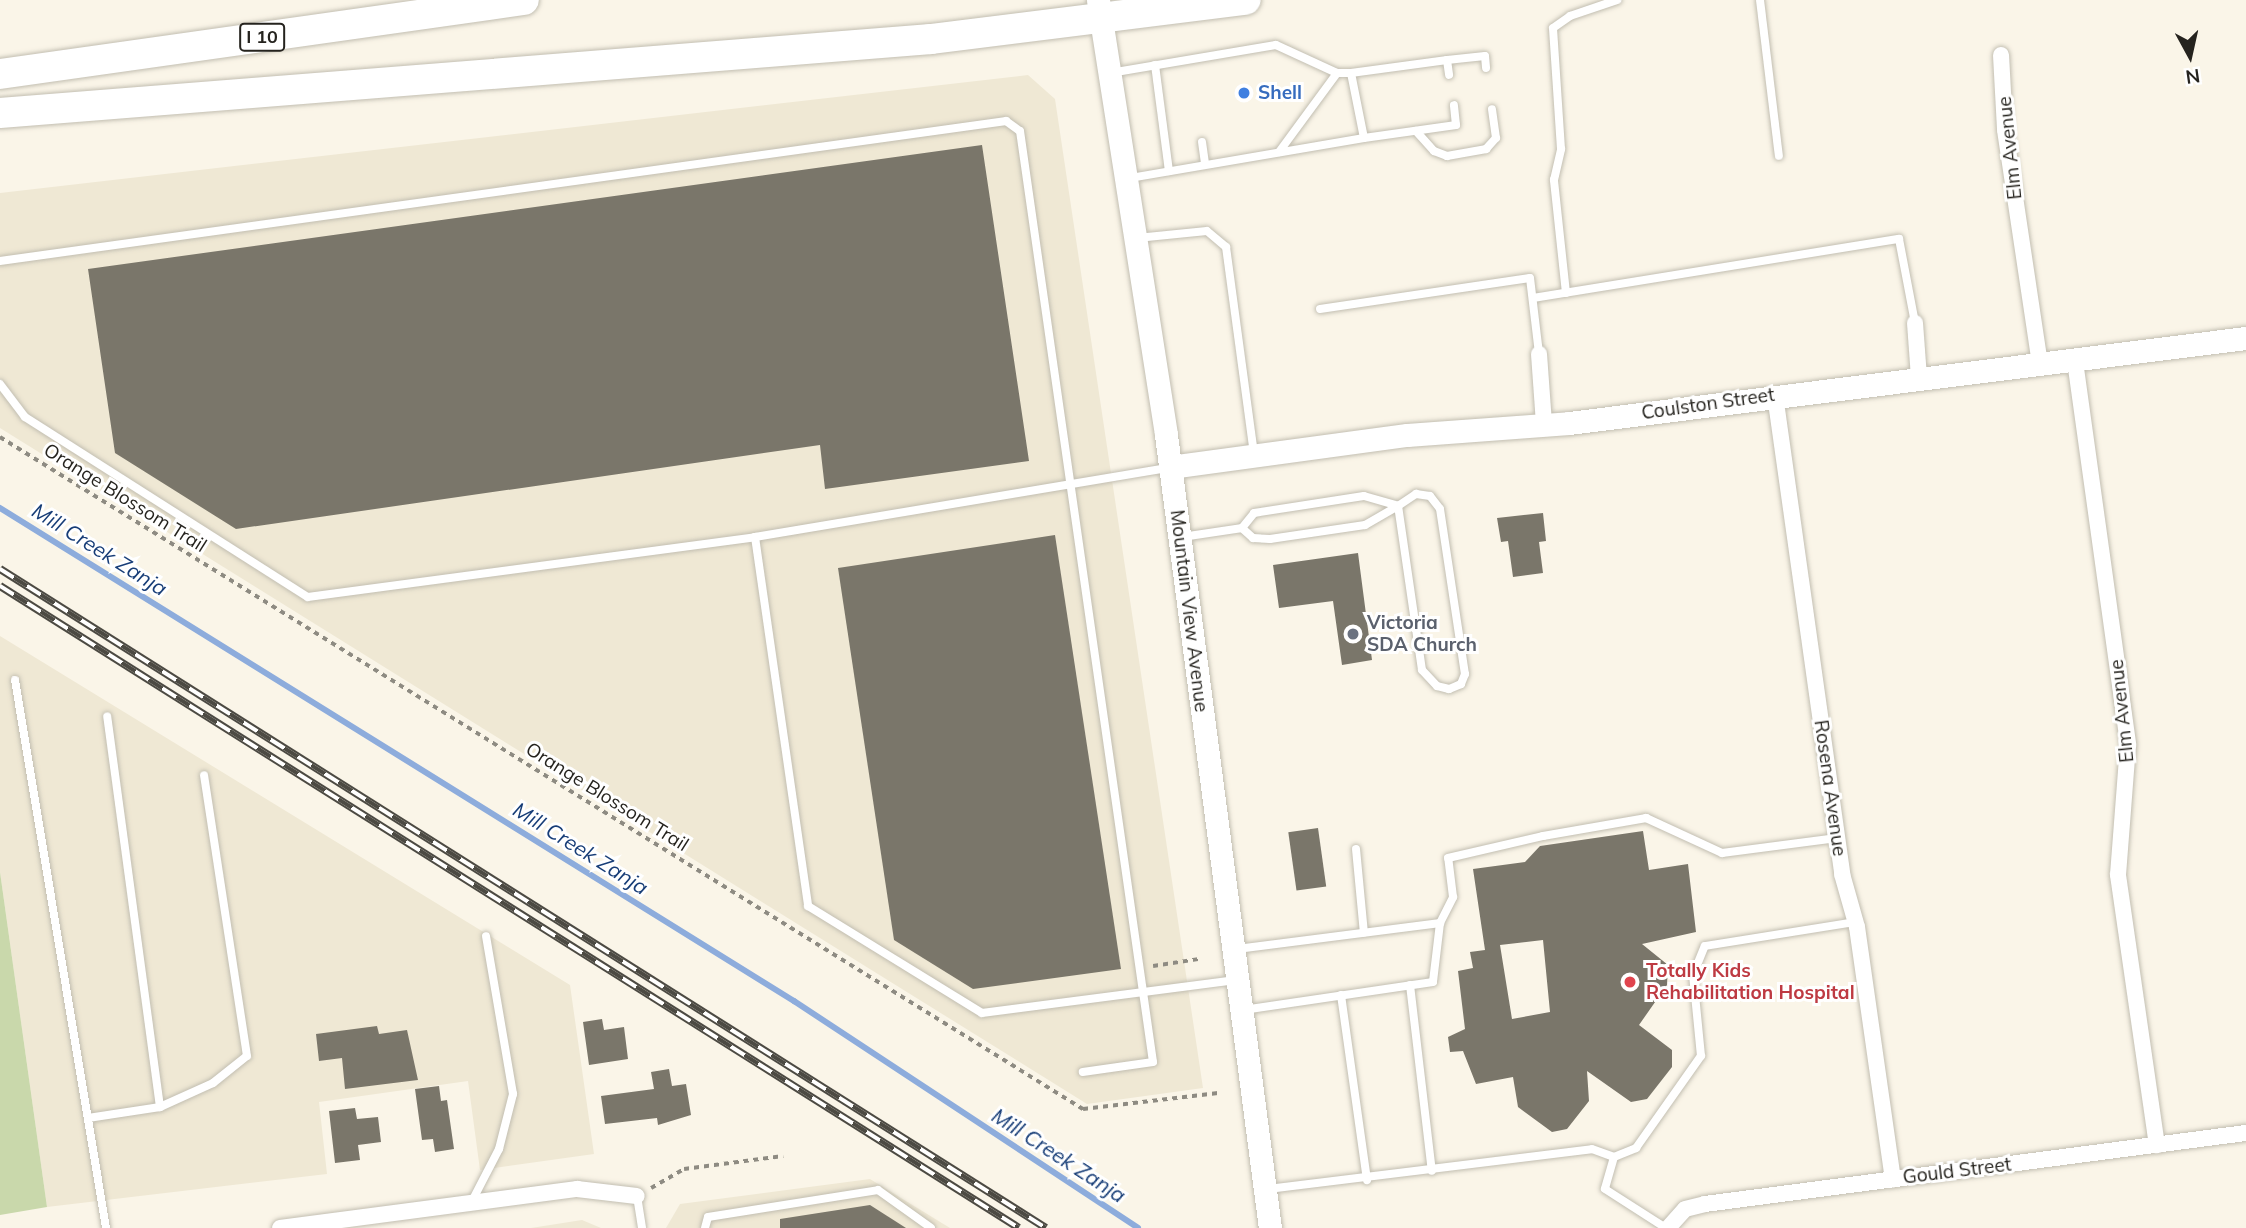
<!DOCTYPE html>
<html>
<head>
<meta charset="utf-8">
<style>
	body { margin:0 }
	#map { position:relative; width:2246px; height:1228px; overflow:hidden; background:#faf5e8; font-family:Mulish,sans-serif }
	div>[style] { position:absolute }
	.built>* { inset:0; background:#efe8d4 }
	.green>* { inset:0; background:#c9d8ab }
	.stream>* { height:6px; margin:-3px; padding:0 3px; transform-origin:3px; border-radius:3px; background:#8dacdc }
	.building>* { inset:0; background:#7a766a; transform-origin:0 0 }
	.path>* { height:3.5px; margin-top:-1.75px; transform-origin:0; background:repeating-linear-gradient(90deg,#8e8b82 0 5px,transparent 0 10px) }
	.roads { filter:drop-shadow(0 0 2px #c2beb1) drop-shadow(0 0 2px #c2beb1) }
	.lane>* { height:8px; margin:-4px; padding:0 4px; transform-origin:4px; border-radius:4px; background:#fff }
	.street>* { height:16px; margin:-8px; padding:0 8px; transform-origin:8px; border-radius:8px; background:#fff }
	.secondary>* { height:23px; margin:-11.5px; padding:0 11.5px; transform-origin:11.5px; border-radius:11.5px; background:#fff }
	.highway>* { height:30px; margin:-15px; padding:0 15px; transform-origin:15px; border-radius:15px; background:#fff }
	.rail>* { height:8px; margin-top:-4px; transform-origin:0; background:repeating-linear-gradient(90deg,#fff 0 16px,#4c4a43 0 32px); box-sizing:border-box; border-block:2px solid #4c4a43 }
	.dots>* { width:19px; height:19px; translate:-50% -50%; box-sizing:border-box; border:4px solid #fff; border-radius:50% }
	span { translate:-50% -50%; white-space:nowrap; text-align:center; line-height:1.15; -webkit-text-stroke:6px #fff; paint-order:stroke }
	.shield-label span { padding:2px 5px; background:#fff; border:2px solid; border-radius:5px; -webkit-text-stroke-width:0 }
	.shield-label { font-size:18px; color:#25231e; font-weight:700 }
	.shop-label { font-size:19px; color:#366cbe; font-weight:700 }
	.left { translate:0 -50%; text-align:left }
	.street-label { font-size:19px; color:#25231e }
	.worship-label { font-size:19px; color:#5b616d; font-weight:700 }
	.health-label { font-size:19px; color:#be3a42; font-weight:700 }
	.water-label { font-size:21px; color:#173d77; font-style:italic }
	.north { position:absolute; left:2155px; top:21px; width:70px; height:70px; -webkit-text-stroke:5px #fff; paint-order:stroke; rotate:172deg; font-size:19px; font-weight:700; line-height:28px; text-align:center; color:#25231e }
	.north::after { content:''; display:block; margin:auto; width:24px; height:32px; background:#25231e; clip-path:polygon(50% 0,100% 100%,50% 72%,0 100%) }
</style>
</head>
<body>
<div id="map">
	<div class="built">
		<i style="clip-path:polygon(1028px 75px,1055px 99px,1203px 1088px,1087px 1104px,0 428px,0 193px)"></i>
		<i style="clip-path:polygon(0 636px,570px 985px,594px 1154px,480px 1170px,468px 1081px,319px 1102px,327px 1174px,47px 1207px,0 872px)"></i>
		<i style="clip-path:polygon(870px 1179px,950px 1228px,666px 1228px,680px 1204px)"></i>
		<i style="clip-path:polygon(582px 1220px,601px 1228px,531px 1228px)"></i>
	</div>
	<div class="green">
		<i style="clip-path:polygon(0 872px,47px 1207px,0 1215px)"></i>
	</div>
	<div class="stream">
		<i style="left:0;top:508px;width:935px;rotate:31.84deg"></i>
		<i style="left:794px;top:1001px;width:412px;rotate:33.4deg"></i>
	</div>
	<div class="building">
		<i style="clip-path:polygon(982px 145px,1029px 461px,825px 489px,820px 445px,236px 529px,115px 453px,88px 269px)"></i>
		<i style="clip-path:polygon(1543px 513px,1546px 541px,1539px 542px,1543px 573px,1513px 577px,1508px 541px,1501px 542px,1497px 518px)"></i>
		<i style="clip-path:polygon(1055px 535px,1121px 969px,973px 989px,894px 940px,838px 568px)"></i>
		<i style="clip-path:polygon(1358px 553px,1372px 660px,1342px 665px,1333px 601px,1279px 608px,1273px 565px)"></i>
		<i style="left:1318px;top:828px;width:59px;height:30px;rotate:82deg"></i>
		<i style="clip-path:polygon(evenodd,1643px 831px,1649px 870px,1688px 864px,1696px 932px,1642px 944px,1668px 965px,1667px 985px,1639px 1025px,1672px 1050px,1672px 1067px,1647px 1099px,1631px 1102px,1587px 1071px,1589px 1101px,1567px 1129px,1552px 1132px,1518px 1107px,1513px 1077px,1476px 1084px,1463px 1051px,1450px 1052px,1448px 1037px,1465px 1029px,1458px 971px,1473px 968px,1470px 952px,1485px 950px,1473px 869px,1525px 862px,1540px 846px,1643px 831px,1543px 940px,1550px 1012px,1512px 1019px,1500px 945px,1543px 940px)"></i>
		<i style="clip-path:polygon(602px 1019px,604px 1030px,624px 1027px,628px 1059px,589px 1065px,583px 1022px)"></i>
		<i style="clip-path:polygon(377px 1026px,379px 1034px,407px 1030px,418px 1080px,345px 1089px,342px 1058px,319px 1061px,316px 1034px)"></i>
		<i style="clip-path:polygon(669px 1069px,672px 1086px,686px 1084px,691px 1115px,658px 1125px,657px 1118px,605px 1124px,601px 1096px,654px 1089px,651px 1072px)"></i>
		<i style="clip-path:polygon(439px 1086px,441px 1101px,447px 1100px,454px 1149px,435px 1152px,433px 1139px,422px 1140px,415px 1089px)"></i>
		<i style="clip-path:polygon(355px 1108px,357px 1119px,378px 1117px,381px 1142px,358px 1145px,360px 1160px,335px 1163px,329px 1111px)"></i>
		<i style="clip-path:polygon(870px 1205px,906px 1228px,780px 1228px,780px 1219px)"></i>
	</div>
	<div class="path">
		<i style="left:0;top:437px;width:1275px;rotate:31.82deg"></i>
		<i style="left:1083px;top:1109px;width:136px;rotate:-6.8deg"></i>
		<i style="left:1153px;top:966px;width:47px;rotate:-8.7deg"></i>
		<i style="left:651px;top:1188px;width:38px;rotate:-30deg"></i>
		<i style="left:684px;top:1169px;width:100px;rotate:-7.5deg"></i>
	</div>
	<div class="roads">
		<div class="lane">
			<i style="left:1760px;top:0;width:157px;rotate:83.1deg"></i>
			<i style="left:1447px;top:60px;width:38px;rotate:-6deg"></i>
			<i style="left:1485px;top:56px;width:12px;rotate:85deg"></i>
			<i style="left:1155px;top:65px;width:107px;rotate:82.5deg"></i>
			<i style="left:1110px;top:73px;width:168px;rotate:-9.6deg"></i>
			<i style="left:1276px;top:45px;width:67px;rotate:24.7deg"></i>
			<i style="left:1337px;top:73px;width:14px"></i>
			<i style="left:1351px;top:73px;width:66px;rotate:78.7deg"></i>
			<i style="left:1364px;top:138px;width:238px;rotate:170.3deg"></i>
			<i style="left:1351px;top:73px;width:97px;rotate:-7.7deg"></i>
			<i style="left:1447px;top:60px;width:15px;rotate:82deg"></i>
			<i style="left:1416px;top:131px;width:27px;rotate:48deg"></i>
			<i style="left:1434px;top:151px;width:14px;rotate:21deg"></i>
			<i style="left:1447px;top:156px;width:40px;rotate:-10deg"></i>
			<i style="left:1486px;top:149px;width:15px;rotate:-48deg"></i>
			<i style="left:1496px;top:138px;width:29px;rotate:-98deg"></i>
			<i style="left:1364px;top:138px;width:93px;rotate:-8deg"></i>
			<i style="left:1456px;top:125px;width:20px;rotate:-96deg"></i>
			<i style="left:1202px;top:142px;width:22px;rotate:82deg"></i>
			<i style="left:1279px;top:152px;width:98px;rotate:-53.7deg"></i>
			<i style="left:1137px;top:238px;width:70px;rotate:-5.7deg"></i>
			<i style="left:1207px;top:231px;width:25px;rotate:40deg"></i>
			<i style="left:1226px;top:247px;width:210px;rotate:82.3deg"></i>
			<i style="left:0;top:261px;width:1016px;rotate:-7.92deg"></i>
			<i style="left:1006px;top:121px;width:17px;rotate:36deg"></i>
			<i style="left:1020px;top:131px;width:940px;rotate:81.87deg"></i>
			<i style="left:1153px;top:1062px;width:71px;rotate:171.9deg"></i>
			<i style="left:1566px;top:293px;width:114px;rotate:-96.1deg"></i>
			<i style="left:1554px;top:180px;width:32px;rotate:-77deg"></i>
			<i style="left:1561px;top:149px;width:121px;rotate:-93.8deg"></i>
			<i style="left:1553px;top:28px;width:21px;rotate:-35deg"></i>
			<i style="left:1570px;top:16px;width:50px;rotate:-18.8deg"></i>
			<i style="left:1533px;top:298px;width:371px;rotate:-9.2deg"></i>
			<i style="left:1899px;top:239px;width:86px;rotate:79.2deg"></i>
			<i style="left:1320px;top:309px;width:212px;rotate:-8.4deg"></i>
			<i style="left:1530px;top:278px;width:77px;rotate:83.2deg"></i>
			<i style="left:0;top:384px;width:41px;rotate:52.9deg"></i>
			<i style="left:25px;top:417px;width:335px;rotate:32.5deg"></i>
			<i style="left:308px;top:597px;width:451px;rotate:-7.6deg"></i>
			<i style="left:755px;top:537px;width:373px;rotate:81.8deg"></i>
			<i style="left:808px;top:906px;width:204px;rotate:31.6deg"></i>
			<i style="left:982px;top:1013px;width:256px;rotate:-7.4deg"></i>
			<i style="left:1416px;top:494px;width:14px;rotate:8deg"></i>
			<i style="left:1430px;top:496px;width:16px;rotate:52deg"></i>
			<i style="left:1440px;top:509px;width:167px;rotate:81.4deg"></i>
			<i style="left:1465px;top:674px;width:11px;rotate:112deg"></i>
			<i style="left:1461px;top:684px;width:13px;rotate:157deg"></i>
			<i style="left:1449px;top:689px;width:12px;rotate:-166deg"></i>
			<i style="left:1437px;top:686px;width:22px;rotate:-133deg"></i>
			<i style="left:1422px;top:670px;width:166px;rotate:-98.3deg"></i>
			<i style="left:1398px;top:506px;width:22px;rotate:-34deg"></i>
			<i style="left:1364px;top:496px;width:35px;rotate:16deg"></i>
			<i style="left:1398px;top:506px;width:38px;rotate:150deg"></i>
			<i style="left:1365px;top:525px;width:96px;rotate:171.6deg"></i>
			<i style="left:1270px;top:539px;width:17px;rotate:-177deg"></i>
			<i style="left:1253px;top:538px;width:15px;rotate:-138deg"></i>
			<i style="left:1242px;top:528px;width:19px;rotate:-51deg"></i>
			<i style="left:1254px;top:513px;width:111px;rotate:-8.8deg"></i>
			<i style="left:755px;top:537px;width:418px;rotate:-9.5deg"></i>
			<i style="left:1182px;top:537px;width:61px;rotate:-8.5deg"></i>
			<i style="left:15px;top:680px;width:556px;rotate:80.57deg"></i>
			<i style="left:1356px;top:849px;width:84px;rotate:84.6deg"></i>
			<i style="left:1440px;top:923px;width:29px;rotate:-63deg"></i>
			<i style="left:1453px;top:897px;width:39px;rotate:-97deg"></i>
			<i style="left:1448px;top:858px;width:98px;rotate:-13deg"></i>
			<i style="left:1543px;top:836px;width:105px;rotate:-9.9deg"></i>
			<i style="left:1646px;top:818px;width:84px;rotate:24.7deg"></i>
			<i style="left:1722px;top:853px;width:116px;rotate:-7.4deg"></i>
			<i style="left:1237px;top:949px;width:205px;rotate:-7.3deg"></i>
			<i style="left:1440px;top:923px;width:59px;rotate:96.8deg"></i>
			<i style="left:1433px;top:982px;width:192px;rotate:171.6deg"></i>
			<i style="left:1410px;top:985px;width:187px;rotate:83.3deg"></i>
			<i style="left:1341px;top:995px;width:187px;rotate:82deg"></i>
			<i style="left:160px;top:1107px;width:58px;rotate:-24.4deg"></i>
			<i style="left:213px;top:1083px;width:43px;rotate:-38.5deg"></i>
			<i style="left:247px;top:1056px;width:284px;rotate:-98.7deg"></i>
			<i style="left:88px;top:1118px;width:73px;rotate:-8.7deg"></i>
			<i style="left:160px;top:1107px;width:394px;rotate:-97.7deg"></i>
			<i style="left:1614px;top:1157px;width:33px;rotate:106deg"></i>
			<i style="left:1605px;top:1189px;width:72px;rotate:32.6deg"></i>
			<i style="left:1268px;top:1189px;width:326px;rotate:-7deg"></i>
			<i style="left:1592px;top:1149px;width:23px;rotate:20deg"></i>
			<i style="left:1614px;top:1157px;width:24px;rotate:-22deg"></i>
			<i style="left:1636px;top:1148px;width:113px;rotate:-54.8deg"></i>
			<i style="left:1701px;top:1056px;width:81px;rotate:-95.6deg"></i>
			<i style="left:1693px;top:975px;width:31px;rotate:-68deg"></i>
			<i style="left:1705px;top:946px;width:152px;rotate:-9.1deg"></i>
			<i style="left:637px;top:1196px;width:32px;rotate:81deg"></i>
			<i style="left:471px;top:1203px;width:61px;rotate:-62.6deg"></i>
			<i style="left:499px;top:1149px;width:57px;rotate:-75.7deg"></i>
			<i style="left:513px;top:1094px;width:160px;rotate:-99.7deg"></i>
			<i style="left:705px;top:1228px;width:11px;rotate:-75deg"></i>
			<i style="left:708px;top:1217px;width:172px;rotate:-9deg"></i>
			<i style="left:878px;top:1190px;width:65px;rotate:35.6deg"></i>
		</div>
		<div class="street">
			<i style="left:2001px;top:55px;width:75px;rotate:86.9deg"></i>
			<i style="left:2005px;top:130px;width:237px;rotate:81.5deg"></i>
			<i style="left:1915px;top:323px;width:55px;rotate:85.8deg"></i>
			<i style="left:1539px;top:354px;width:70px;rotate:85.9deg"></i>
			<i style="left:2075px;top:361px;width:388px;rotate:82.1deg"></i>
			<i style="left:2128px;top:745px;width:130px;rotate:94.4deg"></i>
			<i style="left:2118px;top:875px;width:273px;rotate:81.8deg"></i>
			<i style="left:1775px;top:395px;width:484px;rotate:82deg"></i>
			<i style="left:1842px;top:874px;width:55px;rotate:74.2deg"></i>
			<i style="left:1857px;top:927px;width:255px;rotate:81.9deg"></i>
			<i style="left:280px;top:1228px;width:300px;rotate:-7.5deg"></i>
			<i style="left:577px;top:1189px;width:60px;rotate:6.7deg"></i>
			<i style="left:1668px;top:1228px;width:25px;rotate:-48deg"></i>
			<i style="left:1685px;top:1209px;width:21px;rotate:-14deg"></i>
			<i style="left:1705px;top:1204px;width:546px;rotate:-7.48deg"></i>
		</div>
		<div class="secondary">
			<i style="left:1098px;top:0;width:440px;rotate:81.1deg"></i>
			<i style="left:1166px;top:435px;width:800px;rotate:82.53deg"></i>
			<i style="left:1170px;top:467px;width:239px;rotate:-7.7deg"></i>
			<i style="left:1407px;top:435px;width:162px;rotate:-4.2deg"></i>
			<i style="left:1569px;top:423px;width:682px;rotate:-7.16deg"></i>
		</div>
		<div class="highway">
			<i style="left:0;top:74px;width:529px;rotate:-8.04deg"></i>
			<i style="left:0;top:113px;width:934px;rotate:-4.54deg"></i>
			<i style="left:931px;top:39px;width:317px;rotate:-7.1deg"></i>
		</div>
	</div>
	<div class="rail">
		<i style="left:0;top:569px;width:1236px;rotate:32.21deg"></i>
		<i style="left:0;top:586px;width:1204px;rotate:32.21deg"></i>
	</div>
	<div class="dots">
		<i style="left:1244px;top:93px;background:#3f7fe0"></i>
		<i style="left:1353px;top:634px;background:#6b7280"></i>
		<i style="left:1630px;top:982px;background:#e0444e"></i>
	</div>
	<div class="shield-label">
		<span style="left:262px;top:37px">I 10</span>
	</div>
	<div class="shop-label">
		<span class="left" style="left:1258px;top:93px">Shell</span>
	</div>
	<div class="street-label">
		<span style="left:2010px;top:148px;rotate:-96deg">Elm Avenue</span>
		<span style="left:1708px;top:404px;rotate:-8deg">Coulston Street</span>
		<span style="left:125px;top:498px;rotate:32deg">Orange Blossom Trail</span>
		<span style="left:1189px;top:611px;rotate:83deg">Mountain View Avenue</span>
		<span style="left:2122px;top:711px;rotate:-96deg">Elm Avenue</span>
		<span style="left:1830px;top:788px;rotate:82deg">Rosena Avenue</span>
		<span style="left:607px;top:797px;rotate:32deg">Orange Blossom Trail</span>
		<span style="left:1957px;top:1171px;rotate:-7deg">Gould Street</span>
	</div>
	<div class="worship-label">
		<span class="left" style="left:1367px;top:634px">Victoria<br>SDA Church</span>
	</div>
	<div class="health-label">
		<span class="left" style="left:1646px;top:982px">Totally Kids<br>Rehabilitation Hospital</span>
	</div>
	<div class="water-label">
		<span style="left:100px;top:549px;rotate:32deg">Mill Creek Zanja</span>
		<span style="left:581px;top:848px;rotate:32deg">Mill Creek Zanja</span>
		<span style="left:1059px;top:1155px;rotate:33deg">Mill Creek Zanja</span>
	</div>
	<div class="north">N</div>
</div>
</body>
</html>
